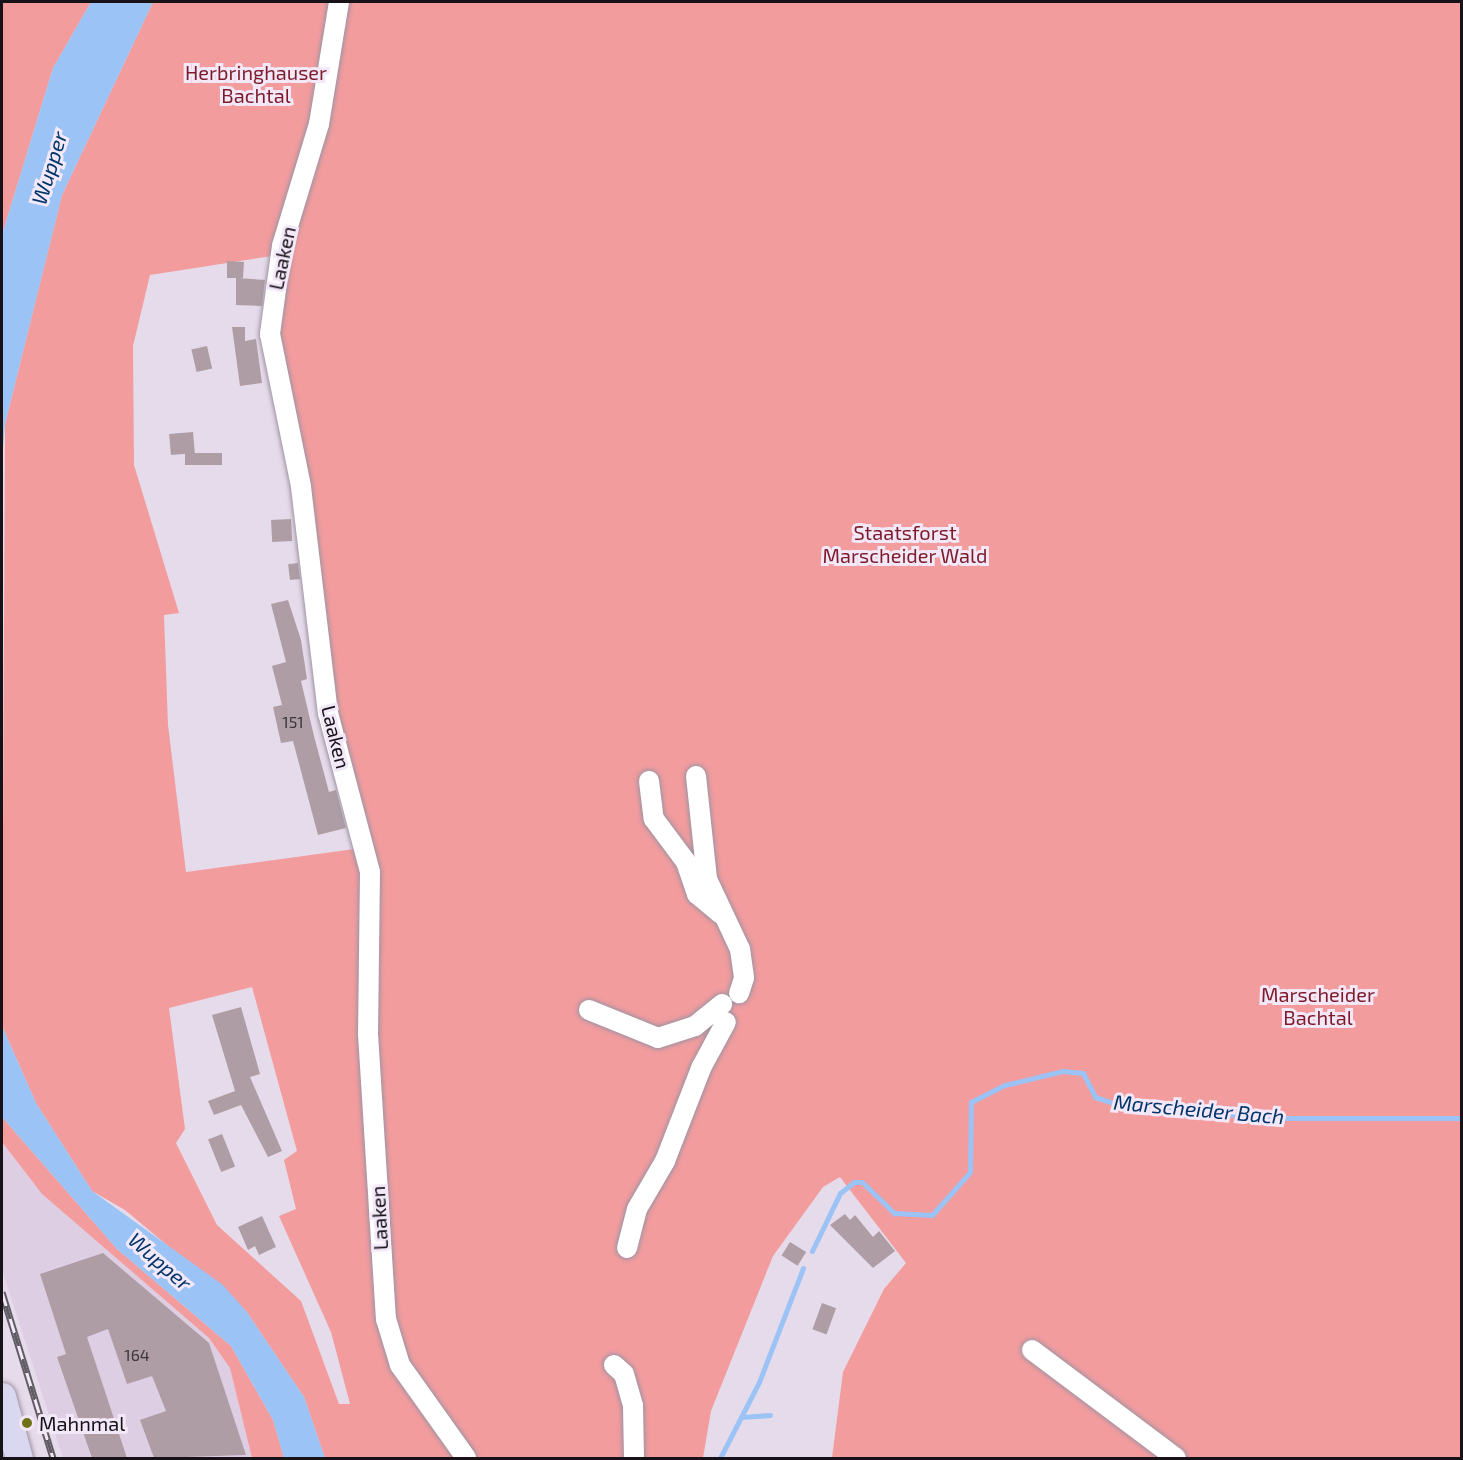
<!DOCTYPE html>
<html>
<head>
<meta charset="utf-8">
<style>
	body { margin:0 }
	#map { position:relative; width:1463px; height:1460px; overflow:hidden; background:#e6dbea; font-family:"Exo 2",sans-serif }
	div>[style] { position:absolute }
	.built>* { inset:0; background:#decee4 }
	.green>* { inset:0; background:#f29c9e }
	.water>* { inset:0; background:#9bc3f5 }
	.stream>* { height:5px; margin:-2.5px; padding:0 2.5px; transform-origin:2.5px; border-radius:2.5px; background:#9bc3f5 }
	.building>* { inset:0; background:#ae9da5; transform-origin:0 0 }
	.roads { filter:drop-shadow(0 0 2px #9d93a2) drop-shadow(0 0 2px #9d93a2) }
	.street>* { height:20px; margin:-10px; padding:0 10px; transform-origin:10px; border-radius:10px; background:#fff }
	.secondary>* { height:27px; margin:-13.5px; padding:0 13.5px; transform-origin:13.5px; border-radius:13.5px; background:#d9d8f0 }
	.rail>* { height:7px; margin-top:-3.5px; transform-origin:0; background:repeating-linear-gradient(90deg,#f3e8f8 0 14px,#615b64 0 28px); box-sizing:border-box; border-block:2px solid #615b64 }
	.dots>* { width:16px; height:16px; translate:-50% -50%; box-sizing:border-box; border:3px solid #f3e8f8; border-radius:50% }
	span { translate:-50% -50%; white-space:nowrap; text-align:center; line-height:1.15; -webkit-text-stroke:6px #f3e8f8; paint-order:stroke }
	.number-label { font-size:16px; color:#3c353a }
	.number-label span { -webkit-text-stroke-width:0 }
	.park-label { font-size:20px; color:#7e1a29 }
	.street-label { font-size:20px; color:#161217 }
	.poi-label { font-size:20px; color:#161217 }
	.left { translate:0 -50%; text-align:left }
	.water-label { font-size:21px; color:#00356b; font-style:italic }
	.frame { position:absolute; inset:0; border:3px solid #161217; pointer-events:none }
</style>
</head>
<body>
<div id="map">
	<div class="built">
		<i style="clip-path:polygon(2px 1142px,42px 1194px,209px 1338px,230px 1368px,252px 1458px,63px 1458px,2px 1270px)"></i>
	</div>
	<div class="green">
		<i style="clip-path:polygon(2px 2px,91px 2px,53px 68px,2px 235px)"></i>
		<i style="clip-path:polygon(evenodd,153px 2px,1461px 2px,1461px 1458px,832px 1458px,843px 1372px,884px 1289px,906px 1263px,840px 1177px,823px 1187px,773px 1256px,711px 1411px,703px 1458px,325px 1458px,304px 1397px,246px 1311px,125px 1210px,92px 1191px,36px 1103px,2px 1026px,5px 424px,62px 195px,153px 2px,272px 256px,278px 379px,328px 714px,362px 848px,186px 872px,168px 725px,164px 615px,179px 613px,134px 465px,133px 346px,150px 275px,272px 256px,153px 2px,252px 987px,297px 1151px,284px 1160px,296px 1209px,279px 1216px,331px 1332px,350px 1404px,339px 1404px,301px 1301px,217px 1225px,176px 1143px,185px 1129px,169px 1008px,252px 987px)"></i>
		<i style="clip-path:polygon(2px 1117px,117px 1249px,231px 1346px,273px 1420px,284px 1458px,252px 1458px,230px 1368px,209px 1338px,42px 1194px,2px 1142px)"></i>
	</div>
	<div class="water">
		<i style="clip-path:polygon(91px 2px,153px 2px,62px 195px,5px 424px,2px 461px,2px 235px,53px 68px)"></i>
		<i style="clip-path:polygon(2px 1026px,36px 1103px,92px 1191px,223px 1285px,246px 1311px,304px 1397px,325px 1458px,284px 1458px,273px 1420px,231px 1346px,117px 1249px,2px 1117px)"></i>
	</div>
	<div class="stream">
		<i style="left:812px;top:1251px;width:64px;rotate:-64.2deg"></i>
		<i style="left:840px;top:1193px;width:18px;rotate:-38deg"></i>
		<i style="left:854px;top:1182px;width:8px"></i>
		<i style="left:862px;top:1182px;width:45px;rotate:44.1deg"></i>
		<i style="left:894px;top:1213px;width:38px;rotate:3deg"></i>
		<i style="left:932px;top:1215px;width:57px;rotate:-48.5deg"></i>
		<i style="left:970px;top:1172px;width:70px;rotate:-89.2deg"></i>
		<i style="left:971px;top:1102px;width:38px;rotate:-27deg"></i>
		<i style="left:1005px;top:1085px;width:60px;rotate:-13.6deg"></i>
		<i style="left:1063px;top:1071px;width:20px;rotate:6deg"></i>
		<i style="left:1083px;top:1073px;width:27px;rotate:63deg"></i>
		<i style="left:1095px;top:1097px;width:22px;rotate:18deg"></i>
		<i style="left:1116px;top:1104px;width:153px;rotate:5.3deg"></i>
		<i style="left:1268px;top:1118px;width:194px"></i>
		<i style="left:741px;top:1417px;width:29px;rotate:-4deg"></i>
		<i style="left:720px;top:1458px;width:85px;rotate:-62.8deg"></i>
		<i style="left:759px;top:1382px;width:122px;rotate:-68.9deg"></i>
	</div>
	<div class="building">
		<i style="clip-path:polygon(227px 261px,244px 262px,243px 278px,238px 278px,265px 280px,262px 306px,236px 305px,236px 278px,227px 278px)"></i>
		<i style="clip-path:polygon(232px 327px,245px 327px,245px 341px,256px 339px,262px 383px,240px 386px)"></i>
		<i style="left:207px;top:346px;width:23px;height:16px;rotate:77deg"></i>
		<i style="left:193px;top:432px;width:21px;height:24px;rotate:85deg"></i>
		<i style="left:222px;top:453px;width:12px;height:37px;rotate:90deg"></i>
		<i style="left:291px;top:519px;width:22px;height:20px;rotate:87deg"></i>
		<i style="left:298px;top:563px;width:16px;height:10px;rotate:83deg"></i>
		<i style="clip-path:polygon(288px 600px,301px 640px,307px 679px,301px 681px,314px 736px,329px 792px,336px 790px,346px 828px,318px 835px,293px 741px,281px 743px,273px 707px,282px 705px,272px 666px,286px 662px,271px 604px)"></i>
		<i style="clip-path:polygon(241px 1007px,260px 1074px,250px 1077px,282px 1151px,268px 1157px,241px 1105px,214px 1115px,208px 1101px,235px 1091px,212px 1015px)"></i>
		<i style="left:222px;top:1134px;width:35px;height:15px;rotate:68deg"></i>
		<i style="clip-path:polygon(845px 1214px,850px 1220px,855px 1215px,873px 1237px,879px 1231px,895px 1251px,873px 1268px,830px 1225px)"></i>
		<i style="clip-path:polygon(262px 1216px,276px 1247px,259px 1255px,255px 1246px,248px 1250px,238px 1227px)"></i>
		<i style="left:790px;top:1242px;width:19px;height:16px;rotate:32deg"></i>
		<i style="clip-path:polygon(103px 1253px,209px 1343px,246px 1455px,154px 1458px,140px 1420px,166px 1411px,152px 1376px,127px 1384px,108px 1329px,87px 1337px,127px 1458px,92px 1458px,57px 1357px,66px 1354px,40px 1274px)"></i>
		<i style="left:822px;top:1303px;width:15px;height:28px;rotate:20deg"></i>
	</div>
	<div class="roads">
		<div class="street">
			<i style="left:339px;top:2px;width:124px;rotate:99.3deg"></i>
			<i style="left:319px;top:124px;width:127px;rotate:106.9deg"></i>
			<i style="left:282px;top:246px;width:89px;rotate:97.8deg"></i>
			<i style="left:270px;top:334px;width:156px;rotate:78.5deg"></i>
			<i style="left:301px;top:487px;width:228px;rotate:83.2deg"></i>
			<i style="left:328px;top:713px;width:164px;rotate:75.2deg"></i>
			<i style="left:370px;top:872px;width:162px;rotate:90.7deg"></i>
			<i style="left:368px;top:1034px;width:286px;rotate:86.4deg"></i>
			<i style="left:386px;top:1319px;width:48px;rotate:73.1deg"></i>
			<i style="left:400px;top:1365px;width:114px;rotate:54.6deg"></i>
			<i style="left:696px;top:776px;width:104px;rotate:83.9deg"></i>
			<i style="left:707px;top:879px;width:77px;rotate:64.8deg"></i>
			<i style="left:740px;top:949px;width:29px;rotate:82deg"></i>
			<i style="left:744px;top:978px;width:16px;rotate:108deg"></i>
			<i style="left:649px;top:781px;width:38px;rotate:83deg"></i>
			<i style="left:654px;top:819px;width:54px;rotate:53.3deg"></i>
			<i style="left:686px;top:862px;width:34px;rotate:71deg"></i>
			<i style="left:697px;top:894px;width:31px;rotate:40deg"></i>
			<i style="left:589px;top:1010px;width:74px;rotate:22.1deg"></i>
			<i style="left:658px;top:1038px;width:39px;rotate:-18deg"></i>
			<i style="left:695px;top:1026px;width:35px;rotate:-39deg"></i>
			<i style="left:627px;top:1248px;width:40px;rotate:-75.6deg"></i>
			<i style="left:637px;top:1209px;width:56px;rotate:-59.7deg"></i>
			<i style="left:665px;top:1161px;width:100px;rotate:-68.8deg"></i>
			<i style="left:701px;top:1068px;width:52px;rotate:-61.5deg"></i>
			<i style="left:1032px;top:1350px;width:180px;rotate:36.9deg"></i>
			<i style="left:614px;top:1365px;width:13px;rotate:42deg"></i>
			<i style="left:624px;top:1374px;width:33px;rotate:74deg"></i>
			<i style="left:633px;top:1406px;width:52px;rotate:88.9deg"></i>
		</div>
		<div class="secondary">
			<i style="left:2px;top:1396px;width:64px;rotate:74.7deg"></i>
		</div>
	</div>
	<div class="rail">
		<i style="left:2px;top:1292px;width:174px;rotate:72.9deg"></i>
	</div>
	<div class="dots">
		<i style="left:27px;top:1423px;background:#707217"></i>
	</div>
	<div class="number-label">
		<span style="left:293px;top:722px">151</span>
		<span style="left:137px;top:1355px">164</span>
	</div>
	<div class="park-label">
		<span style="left:256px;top:84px">Herbringhauser<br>Bachtal</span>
		<span style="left:905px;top:544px">Staatsforst<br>Marscheider Wald</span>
		<span style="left:1318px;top:1006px">Marscheider<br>Bachtal</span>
	</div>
	<div class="street-label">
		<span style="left:282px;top:258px;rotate:-78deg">Laaken</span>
		<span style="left:336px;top:737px;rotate:76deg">Laaken</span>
		<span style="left:379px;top:1218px;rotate:-93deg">Laaken</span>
	</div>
	<div class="poi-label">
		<span class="left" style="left:39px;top:1423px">Mahnmal</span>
	</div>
	<div class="water-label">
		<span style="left:49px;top:168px;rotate:-73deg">Wupper</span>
		<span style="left:1199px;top:1109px;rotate:5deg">Marscheider Bach</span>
		<span style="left:160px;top:1261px;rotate:41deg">Wupper</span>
	</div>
	<div class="frame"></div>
</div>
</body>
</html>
